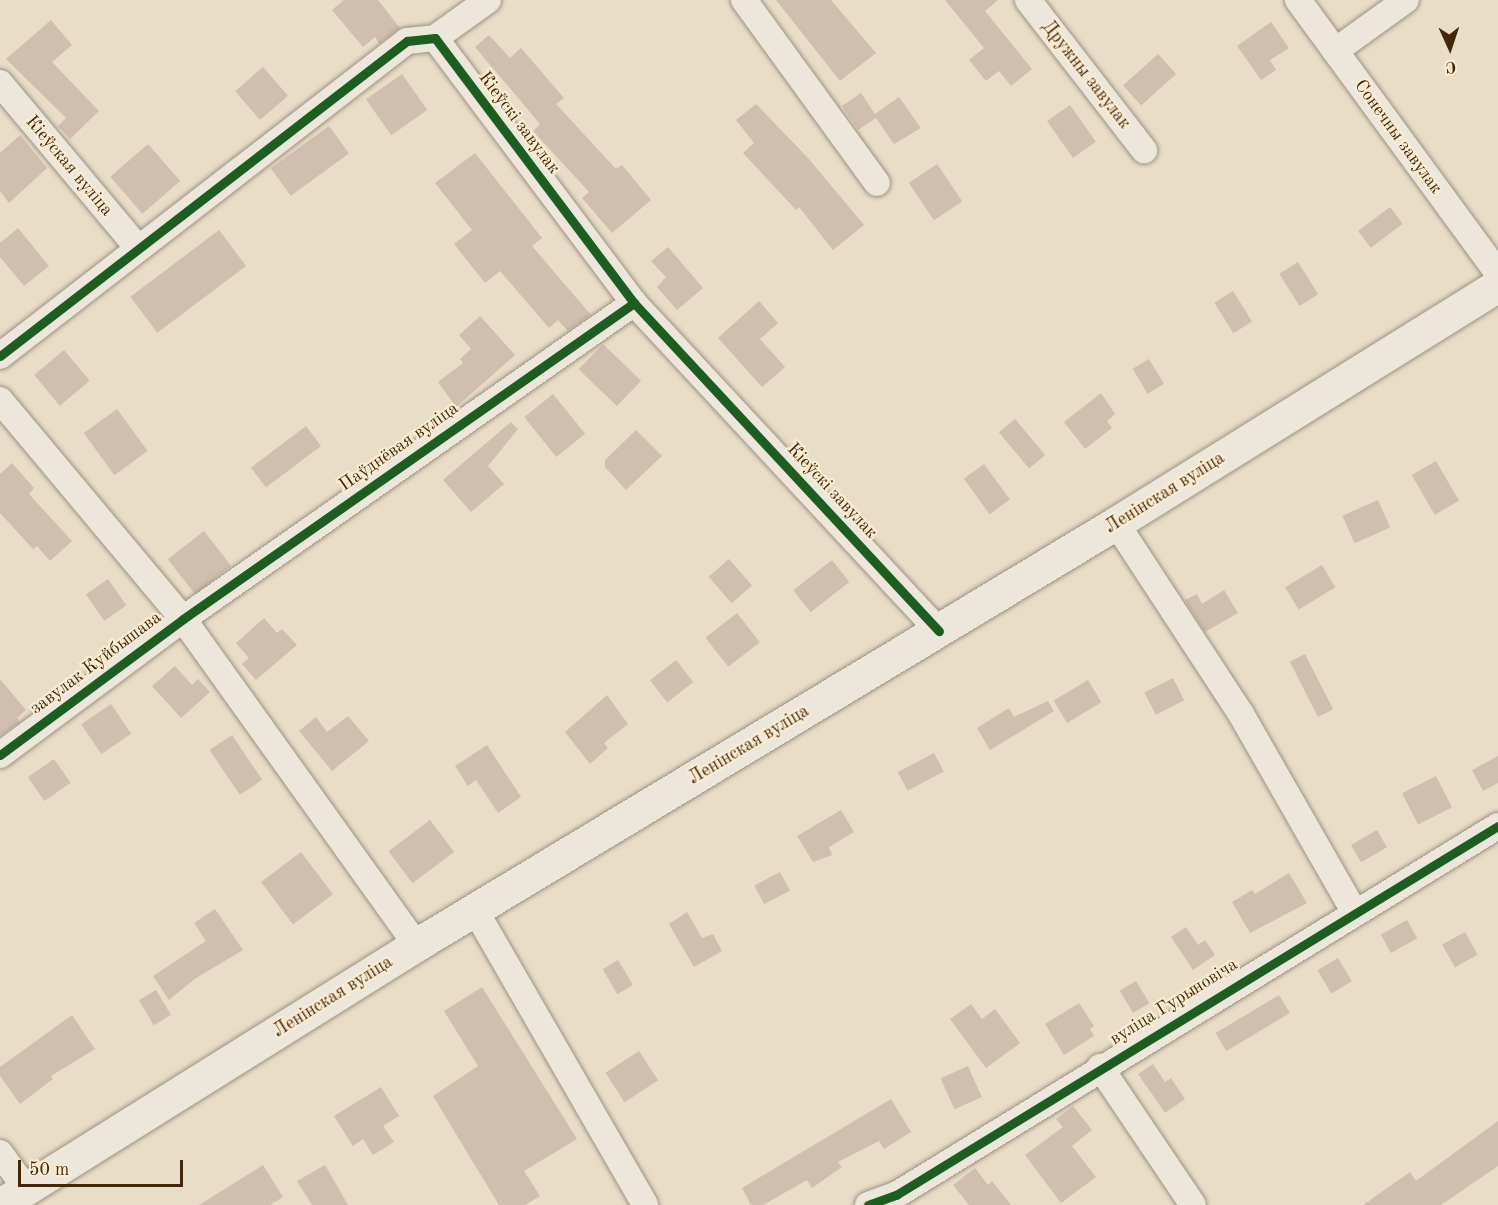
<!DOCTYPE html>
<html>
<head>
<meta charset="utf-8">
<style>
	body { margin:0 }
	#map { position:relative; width:1498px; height:1205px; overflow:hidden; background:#e9ddc7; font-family:"Old Standard TT",serif }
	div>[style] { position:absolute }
	.building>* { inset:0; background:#d0beae; transform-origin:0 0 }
	.roads { filter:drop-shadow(0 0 2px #9c9282) drop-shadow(0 0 2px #9c9282) }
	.minor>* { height:26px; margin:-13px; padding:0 13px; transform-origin:13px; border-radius:13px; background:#ece6db }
	.secondary>* { height:33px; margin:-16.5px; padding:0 16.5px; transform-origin:16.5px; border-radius:16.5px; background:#ece6db }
	.cycleway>* { height:9px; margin:-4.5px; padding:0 4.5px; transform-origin:4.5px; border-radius:4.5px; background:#1b5e20 }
	span { translate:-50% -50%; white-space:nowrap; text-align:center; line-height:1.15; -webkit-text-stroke:4.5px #faecd2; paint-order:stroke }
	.street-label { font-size:18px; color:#43270b }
	.north { position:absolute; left:1420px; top:18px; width:60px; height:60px; -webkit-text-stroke:4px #faecd2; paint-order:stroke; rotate:177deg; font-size:16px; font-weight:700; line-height:24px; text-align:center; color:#43270b }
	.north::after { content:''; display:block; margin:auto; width:21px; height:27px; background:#43270b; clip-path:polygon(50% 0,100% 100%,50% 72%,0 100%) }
	.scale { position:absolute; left:18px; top:1160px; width:165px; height:27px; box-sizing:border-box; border:3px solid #43270b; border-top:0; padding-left:8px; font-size:18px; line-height:21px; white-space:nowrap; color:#43270b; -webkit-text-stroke:4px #faecd2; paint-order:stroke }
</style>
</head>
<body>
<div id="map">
	<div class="building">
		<i style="clip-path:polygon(344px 0,378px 0,400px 28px,379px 44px,375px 37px,363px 47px,332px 10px)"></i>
		<i style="clip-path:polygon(776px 0,831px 0,876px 53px,840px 81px)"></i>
		<i style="clip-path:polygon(945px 0,998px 0,985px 11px,1032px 69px,1011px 86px,999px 71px,986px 81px,969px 60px,984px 48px)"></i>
		<i style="clip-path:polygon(51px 20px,72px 45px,52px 62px,99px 111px,70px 139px,58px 126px,66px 118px,6px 59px)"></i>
		<i style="clip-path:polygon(1271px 22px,1289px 48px,1270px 60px,1276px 70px,1261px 80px,1237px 46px)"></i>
		<i style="clip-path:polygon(489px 35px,510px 58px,521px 48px,564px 98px,556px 104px,616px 169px,622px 165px,651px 200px,612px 233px,582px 198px,589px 192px,533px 131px,540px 124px,475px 47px)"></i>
		<i style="left:1158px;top:54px;width:27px;height:47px;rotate:48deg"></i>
		<i style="left:263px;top:67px;width:38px;height:37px;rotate:49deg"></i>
		<i style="left:402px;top:74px;width:44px;height:44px;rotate:55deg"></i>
		<i style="clip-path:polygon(861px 93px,875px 114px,899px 97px,921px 128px,894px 144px,876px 118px,858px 130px,842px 106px)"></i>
		<i style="clip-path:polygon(756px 104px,808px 158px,864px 225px,833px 250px,799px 207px,796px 210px,743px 153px,754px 143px,736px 120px)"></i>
		<i style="left:1070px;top:105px;width:45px;height:28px;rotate:55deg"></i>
		<i style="left:329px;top:126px;width:34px;height:72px;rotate:54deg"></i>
		<i style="clip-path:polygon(20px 135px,47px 168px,9px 203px,0 191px,0 153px)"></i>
		<i style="left:148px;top:144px;width:49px;height:50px;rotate:49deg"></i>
		<i style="clip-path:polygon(475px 153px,542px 238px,532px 246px,591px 315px,568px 331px,558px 320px,549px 328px,500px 271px,485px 283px,454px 244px,472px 230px,435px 183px)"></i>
		<i style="left:937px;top:164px;width:45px;height:34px;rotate:56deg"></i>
		<i style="left:1390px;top:207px;width:21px;height:40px;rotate:53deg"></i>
		<i style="clip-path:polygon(18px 228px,49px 266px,24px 286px,0 257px,0 243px)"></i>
		<i style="left:219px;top:230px;width:45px;height:111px;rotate:53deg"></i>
		<i style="clip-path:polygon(668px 247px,703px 288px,677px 310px,657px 287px,666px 277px,651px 261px)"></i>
		<i style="left:1298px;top:262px;width:38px;height:22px;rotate:58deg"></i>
		<i style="left:1233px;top:291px;width:36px;height:22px;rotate:58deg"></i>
		<i style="clip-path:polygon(759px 301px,778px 323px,760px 339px,785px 367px,762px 387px,718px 338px)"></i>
		<i style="clip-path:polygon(480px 316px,515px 355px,456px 407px,438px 382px,463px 363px,460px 359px,471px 349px,459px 335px)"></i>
		<i style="left:603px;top:344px;width:53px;height:35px;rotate:44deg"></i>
		<i style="left:64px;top:350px;width:40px;height:39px;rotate:50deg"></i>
		<i style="left:1149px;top:359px;width:29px;height:19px;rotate:59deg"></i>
		<i style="clip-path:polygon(1101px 393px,1115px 414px,1107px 421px,1112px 428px,1085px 449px,1064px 422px)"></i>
		<i style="left:553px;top:394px;width:51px;height:37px;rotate:51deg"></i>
		<i style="left:117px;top:409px;width:52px;height:41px;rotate:54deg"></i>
		<i style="left:1015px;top:419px;width:47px;height:21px;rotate:50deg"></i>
		<i style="clip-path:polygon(511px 422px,518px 429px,488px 466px,504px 484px,471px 512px,443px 480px)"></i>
		<i style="left:306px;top:426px;width:25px;height:69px;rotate:53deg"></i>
		<i style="clip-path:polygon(636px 430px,662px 456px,626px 490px,605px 467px,605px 460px)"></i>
		<i style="left:1436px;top:461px;width:46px;height:28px;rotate:60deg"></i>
		<i style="clip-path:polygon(12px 463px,34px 488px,29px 494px,72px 541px,50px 561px,37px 546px,33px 549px,0 513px,0 474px)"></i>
		<i style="left:984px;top:464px;width:44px;height:25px;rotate:54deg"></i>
		<i style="left:1378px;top:500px;width:30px;height:39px;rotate:66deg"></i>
		<i style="left:204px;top:531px;width:44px;height:46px;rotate:52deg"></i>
		<i style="left:729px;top:559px;width:35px;height:27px;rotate:49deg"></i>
		<i style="left:832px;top:560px;width:28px;height:49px;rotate:52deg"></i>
		<i style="left:1322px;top:565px;width:26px;height:43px;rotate:59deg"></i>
		<i style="left:108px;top:579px;width:32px;height:27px;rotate:55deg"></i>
		<i style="clip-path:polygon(1224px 590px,1238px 613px,1205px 632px,1185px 600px,1197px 594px,1202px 604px)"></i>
		<i style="left:737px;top:613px;width:37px;height:40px;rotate:52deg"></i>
		<i style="clip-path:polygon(264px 618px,277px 633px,282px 629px,297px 645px,256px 680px,242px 664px,249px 658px,236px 643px)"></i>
		<i style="left:1305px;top:654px;width:62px;height:17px;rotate:63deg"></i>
		<i style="left:676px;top:660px;width:28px;height:33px;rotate:52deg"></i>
		<i style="clip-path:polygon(175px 666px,192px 685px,198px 679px,210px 692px,181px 718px,152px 686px)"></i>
		<i style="left:1173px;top:678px;width:25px;height:32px;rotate:63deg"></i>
		<i style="clip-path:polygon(0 679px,26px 710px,17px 718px,20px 722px,0 736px)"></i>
		<i style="left:1088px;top:680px;width:26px;height:40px;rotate:59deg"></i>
		<i style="clip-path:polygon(607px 695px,628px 724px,604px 743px,608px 748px,590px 764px,565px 732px)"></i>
		<i style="clip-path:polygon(1048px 701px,1054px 711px,990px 750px,977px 728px,1009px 708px,1014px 717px)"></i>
		<i style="left:111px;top:704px;width:36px;height:36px;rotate:56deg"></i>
		<i style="clip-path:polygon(348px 716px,369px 741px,332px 771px,299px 731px,316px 717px,327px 732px)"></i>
		<i style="left:232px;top:735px;width:54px;height:27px;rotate:56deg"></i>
		<i style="clip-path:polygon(487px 745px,521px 797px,498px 813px,476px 780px,468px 786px,455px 766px)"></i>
		<i style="left:934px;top:753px;width:21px;height:41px;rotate:62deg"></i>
		<i style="clip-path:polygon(1498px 756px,1498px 783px,1483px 791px,1472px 770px)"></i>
		<i style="left:54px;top:759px;width:29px;height:32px;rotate:55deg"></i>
		<i style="left:1436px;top:776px;width:35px;height:38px;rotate:63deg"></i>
		<i style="clip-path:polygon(841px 810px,854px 832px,829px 847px,832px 855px,813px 862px,797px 836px)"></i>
		<i style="left:430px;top:820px;width:40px;height:52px;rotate:53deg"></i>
		<i style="left:1377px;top:830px;width:20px;height:30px;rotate:60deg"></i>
		<i style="left:301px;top:852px;width:53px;height:50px;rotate:53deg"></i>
		<i style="left:780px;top:872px;width:21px;height:29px;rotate:62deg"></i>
		<i style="clip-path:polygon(1289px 873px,1307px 903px,1250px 933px,1232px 902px,1252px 890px,1255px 894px)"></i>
		<i style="clip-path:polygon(215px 909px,243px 950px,196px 978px,169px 1000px,153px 976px,206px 941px,194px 923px)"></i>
		<i style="clip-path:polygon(687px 912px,702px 938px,713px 934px,722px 951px,694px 967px,669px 924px)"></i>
		<i style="left:1407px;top:920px;width:21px;height:30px;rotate:61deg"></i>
		<i style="clip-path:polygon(1186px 927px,1198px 945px,1205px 940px,1215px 955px,1193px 970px,1171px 937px)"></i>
		<i style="left:1465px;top:932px;width:26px;height:26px;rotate:61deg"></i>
		<i style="left:1338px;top:958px;width:27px;height:24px;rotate:59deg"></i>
		<i style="left:618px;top:960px;width:29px;height:18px;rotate:59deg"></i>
		<i style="left:1136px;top:981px;width:26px;height:19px;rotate:59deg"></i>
		<i style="clip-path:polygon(482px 987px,577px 1139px,524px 1171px,540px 1196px,525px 1205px,499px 1205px,433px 1096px,478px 1066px,444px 1011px)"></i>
		<i style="left:156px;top:990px;width:29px;height:20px;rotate:59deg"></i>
		<i style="left:1279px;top:995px;width:21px;height:74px;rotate:59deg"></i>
		<i style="clip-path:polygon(1079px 1003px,1094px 1026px,1090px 1029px,1094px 1036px,1064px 1055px,1045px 1024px)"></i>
		<i style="clip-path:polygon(971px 1004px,982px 1019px,995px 1009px,1020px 1043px,986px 1068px,950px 1019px)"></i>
		<i style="clip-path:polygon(72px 1015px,95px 1049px,51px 1076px,53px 1079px,20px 1104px,0 1076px,0 1067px)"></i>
		<i style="left:639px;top:1051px;width:35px;height:40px;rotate:57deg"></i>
		<i style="clip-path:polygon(1153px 1064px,1165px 1082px,1171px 1078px,1185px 1099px,1165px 1113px,1138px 1074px)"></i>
		<i style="left:968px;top:1066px;width:34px;height:30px;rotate:66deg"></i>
		<i style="clip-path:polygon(381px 1087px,399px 1116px,383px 1126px,394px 1142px,373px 1155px,363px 1139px,353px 1146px,334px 1116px)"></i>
		<i style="clip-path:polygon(891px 1099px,911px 1132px,884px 1149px,879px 1141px,838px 1162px,842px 1167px,812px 1188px,807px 1180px,763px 1205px,751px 1205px,742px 1188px)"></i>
		<i style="clip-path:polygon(1073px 1106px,1092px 1130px,1072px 1146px,1096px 1177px,1061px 1203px,1025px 1155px,1063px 1127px,1056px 1119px)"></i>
		<i style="clip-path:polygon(1498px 1121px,1498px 1166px,1441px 1205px,1363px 1205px,1410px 1172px,1416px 1181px)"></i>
		<i style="clip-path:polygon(263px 1165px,283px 1197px,270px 1205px,199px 1205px)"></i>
		<i style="clip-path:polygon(325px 1165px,348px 1205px,312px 1205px,297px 1181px)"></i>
		<i style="clip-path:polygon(975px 1168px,988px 1185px,992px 1181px,1011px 1205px,969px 1205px,953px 1185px)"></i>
	</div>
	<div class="roads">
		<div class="minor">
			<i style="left:744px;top:0;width:226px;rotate:54deg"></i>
			<i style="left:1028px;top:0;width:190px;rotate:52.3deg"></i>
			<i style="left:1298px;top:0;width:338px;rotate:53.8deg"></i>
			<i style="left:435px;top:38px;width:65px;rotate:-35.6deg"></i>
			<i style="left:1335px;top:51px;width:87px;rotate:-35.7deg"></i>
			<i style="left:0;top:83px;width:215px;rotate:50.1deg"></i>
			<i style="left:0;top:356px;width:515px;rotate:-37.74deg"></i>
			<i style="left:407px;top:41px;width:28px;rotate:-6deg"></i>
			<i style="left:435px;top:38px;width:331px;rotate:53.1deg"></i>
			<i style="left:634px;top:303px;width:448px;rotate:47.1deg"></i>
			<i style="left:0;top:400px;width:285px;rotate:50.1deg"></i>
			<i style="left:183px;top:619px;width:401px;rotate:54.4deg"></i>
			<i style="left:1116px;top:523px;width:228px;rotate:56.8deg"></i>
			<i style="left:1241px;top:714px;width:227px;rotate:60.2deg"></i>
			<i style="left:0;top:755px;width:228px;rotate:-36.6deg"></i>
			<i style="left:183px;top:619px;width:551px;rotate:-35.02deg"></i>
			<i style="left:475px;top:910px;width:340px;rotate:60deg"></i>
			<i style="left:1100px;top:1067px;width:166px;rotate:56deg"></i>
			<i style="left:0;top:1153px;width:44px;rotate:54.2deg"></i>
			<i style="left:868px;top:1205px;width:30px;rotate:-20deg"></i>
			<i style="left:896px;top:1195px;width:706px;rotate:-31.51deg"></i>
		</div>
		<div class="secondary">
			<i style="left:0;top:1205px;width:491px;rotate:-32deg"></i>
			<i style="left:416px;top:945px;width:817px;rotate:-31.08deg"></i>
			<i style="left:1116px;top:523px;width:450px;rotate:-31.9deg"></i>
		</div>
	</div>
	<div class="cycleway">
		<i style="left:0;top:356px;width:515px;rotate:-37.74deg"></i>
		<i style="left:407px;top:41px;width:28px;rotate:-6deg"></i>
		<i style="left:435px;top:38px;width:331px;rotate:53.1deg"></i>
		<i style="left:634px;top:303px;width:448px;rotate:47.1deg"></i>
		<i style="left:0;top:755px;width:228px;rotate:-36.6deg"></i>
		<i style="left:183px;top:619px;width:551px;rotate:-35.02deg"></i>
		<i style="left:868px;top:1205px;width:30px;rotate:-20deg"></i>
		<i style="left:896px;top:1195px;width:706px;rotate:-31.51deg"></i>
	</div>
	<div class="street-label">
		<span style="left:1086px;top:75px;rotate:52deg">Дружны завулак</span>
		<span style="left:519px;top:123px;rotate:53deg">Кіеўскі завулак</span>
		<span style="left:1398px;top:137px;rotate:54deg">Сонечны завулак</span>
		<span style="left:69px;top:166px;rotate:50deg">Кіеўская вуліца</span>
		<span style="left:399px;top:447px;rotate:-35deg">Паўднёвая вуліца</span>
		<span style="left:832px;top:491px;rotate:47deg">Кіеўскі завулак</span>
		<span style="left:1165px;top:493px;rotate:-32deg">Ленінская вуліца</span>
		<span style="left:96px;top:663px;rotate:-37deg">завулак Куйбышава</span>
		<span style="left:749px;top:745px;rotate:-31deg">Ленінская вуліца</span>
		<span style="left:333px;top:997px;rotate:-32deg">Ленінская вуліца</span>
		<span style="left:1174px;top:1002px;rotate:-32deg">вуліца Гурыновіча</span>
	</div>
	<div class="north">С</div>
	<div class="scale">50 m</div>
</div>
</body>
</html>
